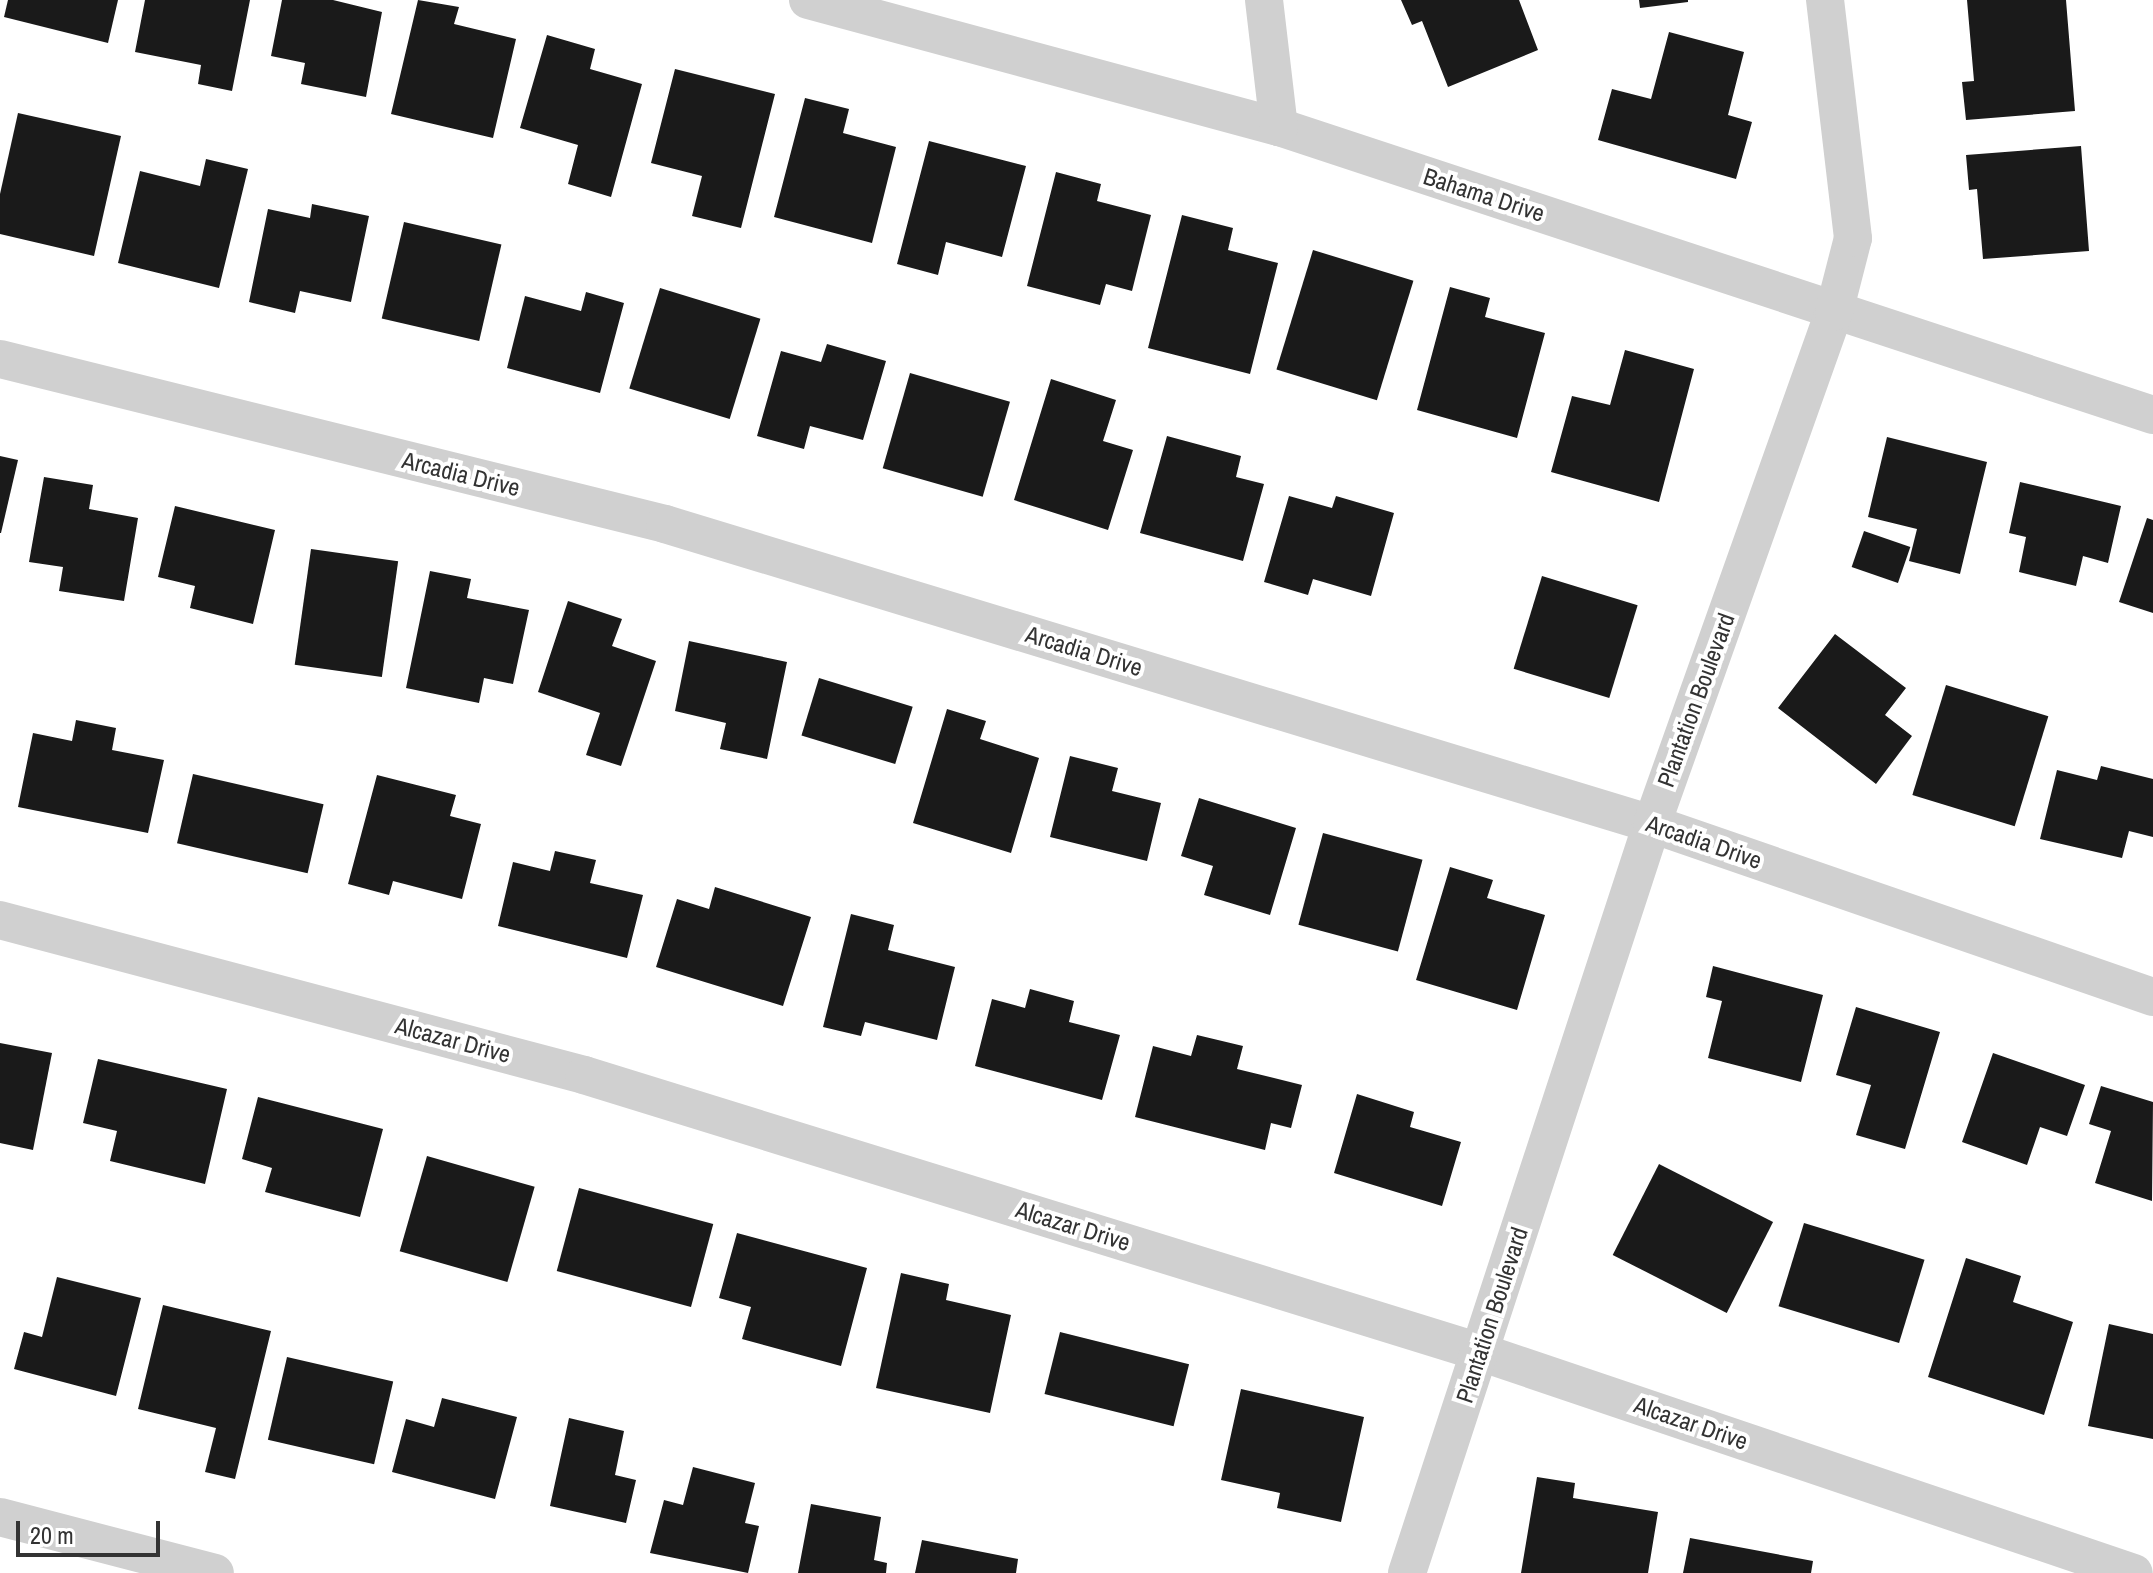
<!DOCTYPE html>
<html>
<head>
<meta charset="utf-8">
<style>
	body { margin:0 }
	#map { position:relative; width:2153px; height:1573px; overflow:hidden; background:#fff; font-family:"Archivo Narrow",sans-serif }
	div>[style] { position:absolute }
	.building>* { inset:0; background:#1a1a1a; transform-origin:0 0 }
	.street>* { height:38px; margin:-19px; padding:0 19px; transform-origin:19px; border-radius:19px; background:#d0d0d0 }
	span { translate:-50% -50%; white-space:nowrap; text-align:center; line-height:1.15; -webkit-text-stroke:8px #fff; paint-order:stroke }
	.street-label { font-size:24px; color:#333 }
	.scale { position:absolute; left:16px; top:1521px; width:144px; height:36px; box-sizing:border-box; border:4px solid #333; border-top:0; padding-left:10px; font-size:24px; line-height:28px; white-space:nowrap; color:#333; -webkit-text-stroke:6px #fff; paint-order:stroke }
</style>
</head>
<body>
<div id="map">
	<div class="building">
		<i style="clip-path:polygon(8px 0,118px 0,108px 43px,4px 17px)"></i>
		<i style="clip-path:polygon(145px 0,250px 0,232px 91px,198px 84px,201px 65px,135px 52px)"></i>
		<i style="clip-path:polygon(282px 0,333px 0,382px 12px,366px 97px,301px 84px,305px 63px,271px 56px)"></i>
		<i style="clip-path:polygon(418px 0,459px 7px,454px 24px,516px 39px,493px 138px,391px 114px)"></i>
		<i style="clip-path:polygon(1401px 0,1519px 0,1538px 50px,1448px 87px,1422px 21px,1412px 25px)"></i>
		<i style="clip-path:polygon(1639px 0,1688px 0,1688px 2px,1640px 8px)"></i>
		<i style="clip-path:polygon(1967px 0,2066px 0,2075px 111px,1966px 120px,1962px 82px,1974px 81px)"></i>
		<i style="clip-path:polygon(1669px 32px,1744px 52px,1728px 115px,1752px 122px,1736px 179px,1598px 140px,1612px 89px,1651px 99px)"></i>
		<i style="clip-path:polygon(547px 35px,595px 49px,590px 69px,642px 84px,611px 197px,568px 184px,578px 145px,520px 128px)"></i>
		<i style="clip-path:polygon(675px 69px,775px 94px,741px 228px,692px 216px,702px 176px,651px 163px)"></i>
		<i style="clip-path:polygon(805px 98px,849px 109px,843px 133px,896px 147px,872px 243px,774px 217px)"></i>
		<i style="clip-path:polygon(18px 113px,121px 136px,94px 256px,0 234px,0 194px)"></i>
		<i style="clip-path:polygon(929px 141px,1026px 166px,1002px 257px,946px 242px,938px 275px,897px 264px)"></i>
		<i style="clip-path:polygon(2081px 146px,2089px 251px,1983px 259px,1977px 189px,1969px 190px,1966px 155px)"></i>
		<i style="clip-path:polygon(206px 159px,248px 169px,219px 288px,118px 263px,140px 171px,200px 186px)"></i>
		<i style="clip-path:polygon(1056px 172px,1101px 184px,1097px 201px,1151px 215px,1132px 291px,1106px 284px,1100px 305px,1027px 286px)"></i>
		<i style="clip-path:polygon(312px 204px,369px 216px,351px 302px,300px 291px,295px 313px,249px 302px,268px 209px,310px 218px)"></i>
		<i style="clip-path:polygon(1182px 215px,1233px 228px,1228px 250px,1278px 263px,1250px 374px,1148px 348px)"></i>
		<i style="left:404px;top:222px;width:100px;height:99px;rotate:13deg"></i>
		<i style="left:1313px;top:250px;width:105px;height:125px;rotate:17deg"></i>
		<i style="clip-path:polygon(1450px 287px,1490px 298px,1485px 317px,1545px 333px,1517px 438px,1417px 410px)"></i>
		<i style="left:660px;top:288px;width:105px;height:105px;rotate:17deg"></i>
		<i style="clip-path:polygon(586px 292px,624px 303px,600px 393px,507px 368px,525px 296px,581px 311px)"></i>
		<i style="clip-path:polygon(827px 344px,886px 361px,863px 440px,810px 426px,804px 449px,757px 436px,781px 351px,821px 362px)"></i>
		<i style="clip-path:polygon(1625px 350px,1694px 369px,1659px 502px,1551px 472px,1572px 396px,1610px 405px)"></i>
		<i style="left:910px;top:373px;width:104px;height:99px;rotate:16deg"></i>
		<i style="clip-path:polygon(1051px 379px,1116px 400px,1103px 441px,1133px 450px,1108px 530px,1014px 500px)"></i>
		<i style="clip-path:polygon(1167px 436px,1241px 456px,1236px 477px,1264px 484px,1243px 561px,1140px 533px)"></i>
		<i style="clip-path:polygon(1887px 437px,1987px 462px,1960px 574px,1909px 561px,1917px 529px,1868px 517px)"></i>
		<i style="clip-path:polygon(0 456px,18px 460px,1px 533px,0 533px)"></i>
		<i style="clip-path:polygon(44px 477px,93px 485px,89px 509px,138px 518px,124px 601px,59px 591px,63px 567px,29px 562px)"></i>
		<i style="clip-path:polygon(2020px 482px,2121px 506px,2108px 563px,2083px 556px,2076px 586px,2019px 572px,2026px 537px,2009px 533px)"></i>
		<i style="clip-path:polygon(1289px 496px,1332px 508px,1336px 496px,1394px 513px,1371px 596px,1313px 579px,1308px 595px,1264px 582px)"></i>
		<i style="clip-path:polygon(175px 506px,275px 530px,253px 624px,190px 608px,195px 586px,158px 577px)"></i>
		<i style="clip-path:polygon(2147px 518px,2153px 520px,2153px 613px,2119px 602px)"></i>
		<i style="left:1864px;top:531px;width:49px;height:38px;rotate:19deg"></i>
		<i style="left:311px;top:549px;width:88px;height:117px;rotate:8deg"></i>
		<i style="clip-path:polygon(430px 571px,471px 579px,467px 598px,529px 610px,513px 684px,484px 678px,479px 703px,406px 688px)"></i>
		<i style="left:1542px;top:576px;width:100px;height:97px;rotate:17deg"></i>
		<i style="clip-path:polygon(568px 601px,622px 619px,612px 646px,656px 661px,621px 766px,586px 755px,600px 713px,538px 692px)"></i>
		<i style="clip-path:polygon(1835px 634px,1906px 688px,1885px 715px,1912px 736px,1876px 784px,1778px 708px)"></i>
		<i style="clip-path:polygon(689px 641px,787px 662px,767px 759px,720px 749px,726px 723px,675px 711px)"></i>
		<i style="left:819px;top:678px;width:98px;height:60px;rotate:17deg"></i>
		<i style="left:1946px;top:685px;width:107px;height:115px;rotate:17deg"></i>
		<i style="clip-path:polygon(947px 709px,986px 721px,980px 739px,1039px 758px,1011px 853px,913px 823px)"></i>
		<i style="clip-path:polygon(76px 720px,116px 728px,112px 750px,164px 760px,148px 833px,18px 807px,33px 733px,72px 741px)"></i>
		<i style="clip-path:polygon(1070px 756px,1118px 768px,1112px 791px,1161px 803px,1147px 861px,1050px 837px)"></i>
		<i style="clip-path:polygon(2101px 766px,2153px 779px,2153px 837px,2129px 831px,2122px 858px,2040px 839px,2057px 770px,2097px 780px)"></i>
		<i style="left:193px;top:774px;width:134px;height:71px;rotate:13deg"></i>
		<i style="clip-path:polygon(377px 775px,456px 795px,450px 816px,481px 824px,462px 899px,393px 881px,389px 895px,348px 884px)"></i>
		<i style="clip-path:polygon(1199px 798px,1296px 828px,1270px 915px,1204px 895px,1213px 866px,1181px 856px)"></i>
		<i style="left:1323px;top:833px;width:103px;height:95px;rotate:15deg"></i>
		<i style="clip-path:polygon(555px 851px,596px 860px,590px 883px,643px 895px,627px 958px,498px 926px,513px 862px,550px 871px)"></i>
		<i style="clip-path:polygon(1450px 867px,1493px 880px,1487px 898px,1545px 915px,1517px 1010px,1416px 980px)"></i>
		<i style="clip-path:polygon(715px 887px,811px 917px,783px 1006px,656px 967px,677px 899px,709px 909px)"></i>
		<i style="clip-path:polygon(851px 914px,894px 925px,888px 950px,955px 967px,937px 1040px,865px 1022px,861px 1036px,823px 1027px)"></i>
		<i style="clip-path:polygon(1713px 966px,1823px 995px,1801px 1082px,1708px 1058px,1722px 1001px,1706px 997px)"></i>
		<i style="clip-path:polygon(1030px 989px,1074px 1001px,1069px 1022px,1120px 1035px,1102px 1100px,975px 1066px,992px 999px,1025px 1008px)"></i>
		<i style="clip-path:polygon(1856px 1007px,1940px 1032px,1905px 1149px,1856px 1135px,1871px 1085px,1836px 1075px)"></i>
		<i style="clip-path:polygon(1197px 1035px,1243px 1046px,1237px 1069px,1302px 1085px,1291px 1128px,1271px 1123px,1265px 1150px,1135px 1117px,1153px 1046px,1191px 1056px)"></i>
		<i style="clip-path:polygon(0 1043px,52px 1053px,33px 1150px,0 1143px)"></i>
		<i style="clip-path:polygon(1993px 1053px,2085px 1085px,2067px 1136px,2040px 1127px,2027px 1165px,1962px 1142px)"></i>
		<i style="clip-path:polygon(98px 1059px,227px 1089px,205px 1184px,110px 1161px,117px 1131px,83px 1123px)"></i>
		<i style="clip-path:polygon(2101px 1086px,2153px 1102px,2152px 1201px,2095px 1183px,2111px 1131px,2089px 1124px)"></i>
		<i style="clip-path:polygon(1357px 1094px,1414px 1112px,1410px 1127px,1461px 1142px,1442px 1206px,1334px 1173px)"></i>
		<i style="clip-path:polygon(258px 1097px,383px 1129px,360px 1217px,265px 1192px,272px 1168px,242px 1159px)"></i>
		<i style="left:427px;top:1156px;width:112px;height:99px;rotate:16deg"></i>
		<i style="left:1659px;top:1164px;width:128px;height:102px;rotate:27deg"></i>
		<i style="left:579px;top:1188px;width:139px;height:86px;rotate:15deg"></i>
		<i style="left:1804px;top:1223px;width:126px;height:87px;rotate:17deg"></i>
		<i style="clip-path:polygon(737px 1233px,867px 1268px,841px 1366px,742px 1339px,751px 1307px,719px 1298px)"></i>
		<i style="clip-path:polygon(1966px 1258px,2021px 1276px,2013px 1302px,2073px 1322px,2044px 1415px,1928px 1377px)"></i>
		<i style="clip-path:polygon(901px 1273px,949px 1284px,946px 1300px,1011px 1315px,990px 1413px,876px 1388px)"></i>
		<i style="clip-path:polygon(57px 1277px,141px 1298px,116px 1396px,14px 1369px,24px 1332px,42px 1337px)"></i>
		<i style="clip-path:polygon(163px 1305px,271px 1331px,235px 1479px,205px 1472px,216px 1428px,138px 1409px)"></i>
		<i style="clip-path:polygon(2109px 1324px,2153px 1334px,2153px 1439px,2088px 1426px)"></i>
		<i style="left:1060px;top:1332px;width:133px;height:64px;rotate:14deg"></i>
		<i style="left:287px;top:1357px;width:109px;height:85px;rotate:13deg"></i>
		<i style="clip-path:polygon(1241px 1389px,1364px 1417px,1341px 1522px,1277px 1508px,1280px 1493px,1221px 1480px)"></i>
		<i style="clip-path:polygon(442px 1398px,517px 1417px,495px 1499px,392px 1472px,406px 1419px,434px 1427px)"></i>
		<i style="clip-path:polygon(569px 1418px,624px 1431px,615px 1475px,636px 1480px,626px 1523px,550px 1506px)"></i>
		<i style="clip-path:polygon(693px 1467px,755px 1483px,745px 1523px,759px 1526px,748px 1573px,650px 1553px,664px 1500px,683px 1505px)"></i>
		<i style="clip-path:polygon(1537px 1477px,1575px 1483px,1573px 1498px,1658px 1512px,1648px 1573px,1521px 1573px)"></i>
		<i style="clip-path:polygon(811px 1504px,881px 1517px,874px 1560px,887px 1563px,886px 1573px,798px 1573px)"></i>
		<i style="clip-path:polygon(1690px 1538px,1813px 1561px,1811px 1573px,1683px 1573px)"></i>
		<i style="clip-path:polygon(922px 1540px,1018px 1559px,1016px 1573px,915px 1573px)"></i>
	</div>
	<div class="street">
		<i style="left:808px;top:0;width:488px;rotate:15.1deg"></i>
		<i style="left:1279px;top:127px;width:920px;rotate:18.24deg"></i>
		<i style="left:1264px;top:0;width:128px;rotate:83.3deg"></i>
		<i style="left:0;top:359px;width:685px;rotate:13.93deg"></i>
		<i style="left:665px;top:524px;width:1032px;rotate:16.91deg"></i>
		<i style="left:1652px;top:824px;width:530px;rotate:19.05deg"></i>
		<i style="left:0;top:920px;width:604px;rotate:14.86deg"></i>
		<i style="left:584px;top:1075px;width:938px;rotate:17.18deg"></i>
		<i style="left:1480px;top:1352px;width:690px;rotate:18.67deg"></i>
		<i style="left:0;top:1517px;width:222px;rotate:14.6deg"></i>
		<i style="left:1407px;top:1573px;width:788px;rotate:-71.89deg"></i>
		<i style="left:1652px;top:824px;width:543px;rotate:-70.43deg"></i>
		<i style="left:1834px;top:312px;width:76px;rotate:-75.6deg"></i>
		<i style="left:1853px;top:238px;width:240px;rotate:-96.7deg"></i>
	</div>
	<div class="street-label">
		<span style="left:1484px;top:195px;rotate:18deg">Bahama Drive</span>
		<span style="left:461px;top:474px;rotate:14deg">Arcadia Drive</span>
		<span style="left:1084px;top:651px;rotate:17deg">Arcadia Drive</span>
		<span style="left:1696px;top:700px;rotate:-70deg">Plantation Boulevard</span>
		<span style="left:1704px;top:842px;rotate:19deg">Arcadia Drive</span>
		<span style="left:453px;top:1040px;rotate:15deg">Alcazar Drive</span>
		<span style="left:1073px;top:1226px;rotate:17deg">Alcazar Drive</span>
		<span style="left:1492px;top:1315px;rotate:-72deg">Plantation Boulevard</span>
		<span style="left:1691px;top:1423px;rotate:19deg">Alcazar Drive</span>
	</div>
	<div class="scale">20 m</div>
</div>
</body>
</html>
